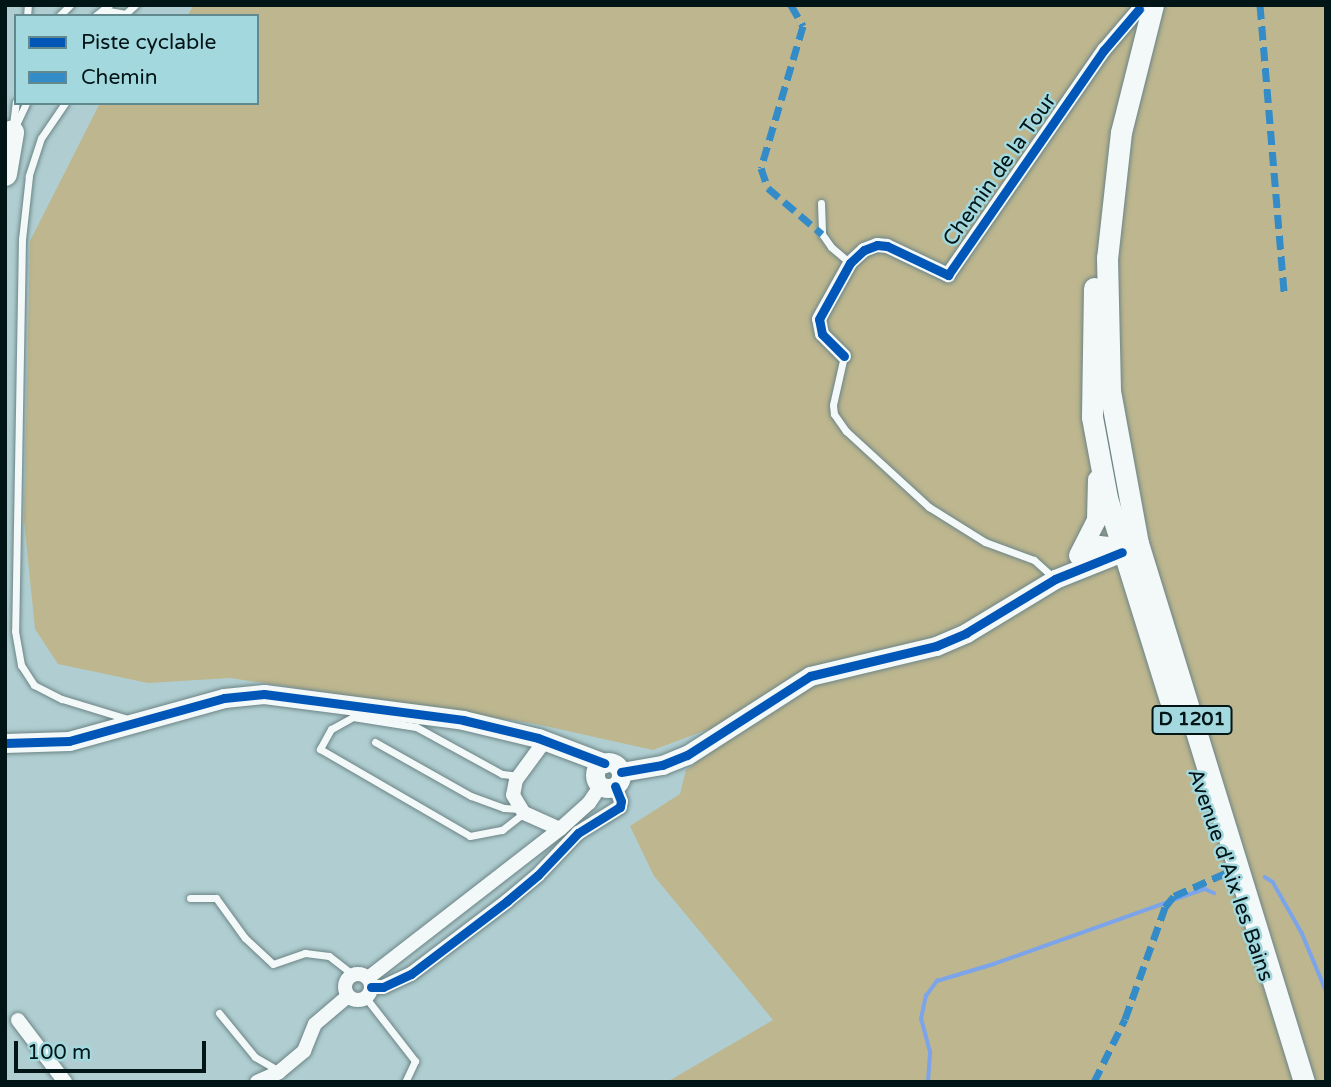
<!DOCTYPE html>
<html>
<head>
<meta charset="utf-8">
<style>
	body { margin:0 }
	#map { position:relative; width:1331px; height:1087px; overflow:hidden; background:#b0ced1; font-family:"Varela Round",sans-serif }
	div>[style] { position:absolute }
	.green>* { inset:0; background:#bdb68e }
	.stream>* { height:3.5px; margin:-1.75px; padding:0 1.75px; transform-origin:1.75px; border-radius:1.75px; background:#7ca4ea }
	.roads { filter:drop-shadow(0 0 2px #6c8486) drop-shadow(0 0 2px #6c8486) }
	.lane>* { height:7px; margin:-3.5px; padding:0 3.5px; transform-origin:3.5px; border-radius:3.5px; background:#f3f8f8 }
	.street>* { height:14px; margin:-7px; padding:0 7px; transform-origin:7px; border-radius:7px; background:#f3f8f8 }
	.street>.ring { margin:-7px; padding:0; box-sizing:content-box; background:none; border:14px solid #f3f8f8; border-radius:50% }
	.secondary>* { height:19px; margin:-9.5px; padding:0 9.5px; transform-origin:9.5px; border-radius:9.5px; background:#f3f8f8 }
	.secondary>.ring { margin:-9.5px; padding:0; box-sizing:content-box; background:none; border:19px solid #f3f8f8; border-radius:50% }
	.primary>* { height:21px; margin:-10.5px; padding:0 10.5px; transform-origin:10.5px; border-radius:10.5px; background:#f3f8f8 }
	.highway>* { height:24px; margin:-12px; padding:0 12px; transform-origin:12px; border-radius:12px; background:#f3f8f8 }
	.quiet>* { height:7px; margin-top:-3.5px; transform-origin:0; background:repeating-linear-gradient(90deg,#338bc8 0 14px,transparent 0 21px) }
	.cycleway>* { height:9px; margin:-4.5px; padding:0 4.5px; transform-origin:4.5px; border-radius:4.5px; background:#0057b8 }
	span { translate:-50% -50%; white-space:nowrap; text-align:center; line-height:1.15; -webkit-text-stroke:5px #a3d8de; paint-order:stroke }
	.shield-label span { padding:2px 5px; background:#a3d8de; border:2px solid; border-radius:5px; -webkit-text-stroke-width:0 }
	.shield-label { font-size:19px; color:#011416; font-weight:700 }
	.street-label { font-size:21px; color:#011416 }
	.frame { position:absolute; inset:0; border:7px solid #011416; pointer-events:none }
	.legend { position:absolute; left:14px; top:14px; width:245px; height:91px; box-sizing:border-box; background:#a3d8de; border:2px solid #628a8e; margin:0; padding:9px 12px; list-style:none; font-size:21px; color:#011416 }
	.legend li { display:flex; align-items:center; gap:14px; height:35px }
	.legend b { width:35px; border:2px solid #628a8e }
	.scale { position:absolute; left:14px; top:1041px; width:192px; height:32px; box-sizing:border-box; border:4px solid #011416; border-top:0; padding-left:9px; font-size:21px; line-height:24px; white-space:nowrap; color:#011416; -webkit-text-stroke:5px #a3d8de; paint-order:stroke }
</style>
</head>
<body>
<div id="map">
	<div class="green">
		<i style="clip-path:polygon(194px 5px,1326px 5px,1326px 1082px,667px 1082px,773px 1020px,654px 876px,630px 826px,680px 794px,686px 770px,715px 749px,709px 729px,653px 750px,536px 724px,230px 678px,148px 683px,58px 664px,35px 629px,24px 520px,30px 241px,100px 103px,257px 103px,257px 16px,187px 16px)"></i>
	</div>
	<div class="stream">
		<i style="left:1265px;top:877px;width:9px;rotate:32deg"></i>
		<i style="left:1273px;top:882px;width:59px;rotate:60.4deg"></i>
		<i style="left:1302px;top:933px;width:62px;rotate:67.2deg"></i>
		<i style="left:928px;top:1082px;width:30px;rotate:-86deg"></i>
		<i style="left:930px;top:1052px;width:34px;rotate:-105deg"></i>
		<i style="left:921px;top:1019px;width:24px;rotate:-78deg"></i>
		<i style="left:926px;top:996px;width:19px;rotate:-54deg"></i>
		<i style="left:937px;top:981px;width:59px;rotate:-16.6deg"></i>
		<i style="left:994px;top:964px;width:224px;rotate:-19.6deg"></i>
		<i style="left:1205px;top:889px;width:10px;rotate:24deg"></i>
	</div>
	<div class="roads">
		<div class="lane">
			<i style="left:103px;top:10px;width:23px;rotate:10deg"></i>
			<i style="left:124px;top:15px;width:15px;rotate:-42deg"></i>
			<i style="left:27px;top:16px;width:11px;rotate:-85deg"></i>
			<i style="left:59px;top:16px;width:16px;rotate:-45deg"></i>
			<i style="left:95px;top:16px;width:18px;rotate:-38deg"></i>
			<i style="left:65px;top:103px;width:42px;rotate:124.4deg"></i>
			<i style="left:41px;top:138px;width:40px;rotate:108deg"></i>
			<i style="left:29px;top:176px;width:63px;rotate:96.3deg"></i>
			<i style="left:22px;top:239px;width:392px;rotate:91deg"></i>
			<i style="left:15px;top:631px;width:35px;rotate:80deg"></i>
			<i style="left:21px;top:665px;width:24px;rotate:57deg"></i>
			<i style="left:34px;top:685px;width:31px;rotate:27deg"></i>
			<i style="left:62px;top:699px;width:69px;rotate:16.9deg"></i>
			<i style="left:13px;top:125px;width:23px;rotate:-83deg"></i>
			<i style="left:14px;top:129px;width:29px;rotate:-65deg"></i>
			<i style="left:821px;top:203px;width:31px;rotate:88deg"></i>
			<i style="left:822px;top:234px;width:16px;rotate:55deg"></i>
			<i style="left:831px;top:247px;width:25px;rotate:40deg"></i>
			<i style="left:844px;top:356px;width:50px;rotate:102.7deg"></i>
			<i style="left:833px;top:405px;width:9px;rotate:84deg"></i>
			<i style="left:834px;top:414px;width:21px;rotate:55deg"></i>
			<i style="left:846px;top:431px;width:113px;rotate:42.5deg"></i>
			<i style="left:929px;top:507px;width:66px;rotate:32deg"></i>
			<i style="left:985px;top:542px;width:52px;rotate:20.2deg"></i>
			<i style="left:1034px;top:560px;width:28px;rotate:42deg"></i>
			<i style="left:375px;top:742px;width:110px;rotate:29.4deg"></i>
			<i style="left:471px;top:796px;width:35px;rotate:20deg"></i>
			<i style="left:504px;top:808px;width:16px;rotate:4deg"></i>
			<i style="left:519px;top:776px;width:17px;rotate:-173deg"></i>
			<i style="left:502px;top:774px;width:98px;rotate:-151.3deg"></i>
			<i style="left:416px;top:727px;width:64px;rotate:-171deg"></i>
			<i style="left:353px;top:717px;width:25px;rotate:151deg"></i>
			<i style="left:331px;top:729px;width:23px;rotate:119deg"></i>
			<i style="left:320px;top:749px;width:173px;rotate:30.1deg"></i>
			<i style="left:470px;top:836px;width:33px;rotate:-11deg"></i>
			<i style="left:502px;top:830px;width:28px;rotate:-38deg"></i>
			<i style="left:190px;top:898px;width:26px"></i>
			<i style="left:216px;top:898px;width:49px;rotate:54.1deg"></i>
			<i style="left:245px;top:938px;width:38px;rotate:43deg"></i>
			<i style="left:273px;top:964px;width:34px;rotate:-19deg"></i>
			<i style="left:305px;top:953px;width:24px;rotate:7deg"></i>
			<i style="left:329px;top:956px;width:31px;rotate:38deg"></i>
			<i style="left:366px;top:998px;width:80px;rotate:52.1deg"></i>
			<i style="left:415px;top:1061px;width:23px;rotate:115deg"></i>
			<i style="left:219px;top:1013px;width:57px;rotate:50.7deg"></i>
			<i style="left:255px;top:1057px;width:28px;rotate:30deg"></i>
		</div>
		<div class="street">
			<i style="left:844px;top:356px;width:31px;rotate:-135deg"></i>
			<i style="left:822px;top:334px;width:15px;rotate:-101deg"></i>
			<i style="left:819px;top:319px;width:64px;rotate:-61deg"></i>
			<i style="left:850px;top:263px;width:19px;rotate:-43deg"></i>
			<i style="left:864px;top:250px;width:14px;rotate:-21deg"></i>
			<i style="left:877px;top:245px;width:10px;rotate:6deg"></i>
			<i style="left:887px;top:246px;width:68px;rotate:25.4deg"></i>
			<i style="left:948px;top:275px;width:274px;rotate:-55.3deg"></i>
			<i style="left:1104px;top:50px;width:54px;rotate:-49.5deg"></i>
			<i style="left:541px;top:746px;width:42px;rotate:126.3deg"></i>
			<i style="left:516px;top:780px;width:15px;rotate:101deg"></i>
			<i style="left:513px;top:795px;width:21px;rotate:59deg"></i>
			<i style="left:524px;top:813px;width:39px;rotate:24deg"></i>
			<i class="ring" style="left:345px;top:974px;width:12px;height:12px"></i>
			<i style="left:368px;top:978px;width:243px;rotate:-37.8deg"></i>
			<i style="left:560px;top:829px;width:39px;rotate:-42deg"></i>
			<i style="left:589px;top:803px;width:22px;rotate:-56deg"></i>
			<i style="left:371px;top:987px;width:12px"></i>
			<i style="left:383px;top:987px;width:31px;rotate:-25deg"></i>
			<i style="left:411px;top:974px;width:121px;rotate:-37.2deg"></i>
			<i style="left:507px;top:901px;width:40px;rotate:-40deg"></i>
			<i style="left:538px;top:875px;width:58px;rotate:-46.4deg"></i>
			<i style="left:578px;top:833px;width:49px;rotate:-31.8deg"></i>
			<i style="left:620px;top:807px;width:6px;rotate:-81deg"></i>
			<i style="left:621px;top:801px;width:16px;rotate:-112deg"></i>
			<i style="left:18px;top:1020px;width:78px;rotate:52.8deg"></i>
			<i style="left:257px;top:1082px;width:24px;rotate:-24deg"></i>
			<i style="left:279px;top:1072px;width:33px;rotate:-40deg"></i>
			<i style="left:304px;top:1051px;width:29px;rotate:-68deg"></i>
			<i style="left:315px;top:1024px;width:43px;rotate:-40.3deg"></i>
		</div>
		<div class="secondary">
			<i style="left:1080px;top:553px;width:20px;rotate:-24deg"></i>
			<i style="left:1098px;top:545px;width:11px;rotate:5deg"></i>
			<i style="left:1109px;top:546px;width:19px;rotate:25deg"></i>
			<i style="left:1078px;top:555px;width:39px;rotate:-63deg"></i>
			<i style="left:1096px;top:520px;width:41px;rotate:-88.6deg"></i>
			<i style="left:5px;top:743px;width:64px;rotate:-1.8deg"></i>
			<i style="left:69px;top:741px;width:161px;rotate:-15.5deg"></i>
			<i style="left:224px;top:698px;width:40px;rotate:-5.7deg"></i>
			<i style="left:264px;top:694px;width:201px;rotate:7.4deg"></i>
			<i style="left:463px;top:720px;width:77px;rotate:13.5deg"></i>
			<i style="left:538px;top:738px;width:71px;rotate:20.7deg"></i>
			<i class="ring" style="left:595px;top:762px;width:7px;height:7px"></i>
			<i style="left:621px;top:772px;width:42px;rotate:-9.7deg"></i>
			<i style="left:662px;top:765px;width:27px;rotate:-22deg"></i>
			<i style="left:687px;top:755px;width:146px;rotate:-32.7deg"></i>
			<i style="left:810px;top:676px;width:130px;rotate:-13.4deg"></i>
			<i style="left:936px;top:646px;width:33px;rotate:-23deg"></i>
			<i style="left:966px;top:633px;width:104px;rotate:-31.2deg"></i>
			<i style="left:1055px;top:579px;width:72px;rotate:-21.9deg"></i>
		</div>
		<div class="primary">
			<i style="left:1153px;top:5px;width:131px;rotate:104.1deg"></i>
			<i style="left:1121px;top:132px;width:127px;rotate:96.3deg"></i>
			<i style="left:1107px;top:258px;width:133px;rotate:88.7deg"></i>
			<i style="left:1110px;top:391px;width:155px;rotate:79.6deg"></i>
			<i style="left:1138px;top:543px;width:564px;rotate:72.88deg"></i>
			<i style="left:1094px;top:288px;width:129px;rotate:90.9deg"></i>
			<i style="left:1092px;top:417px;width:82px;rotate:79.5deg"></i>
			<i style="left:1107px;top:498px;width:212px;rotate:72.7deg"></i>
		</div>
		<div class="highway">
			<i style="left:5px;top:174px;width:42px;rotate:-80.3deg"></i>
		</div>
	</div>
	<div class="quiet">
		<i style="left:791px;top:5px;width:24px;rotate:60deg"></i>
		<i style="left:803px;top:26px;width:148px;rotate:106.5deg"></i>
		<i style="left:761px;top:168px;width:21px;rotate:71deg"></i>
		<i style="left:768px;top:188px;width:71px;rotate:40.4deg"></i>
		<i style="left:1260px;top:5px;width:288px;rotate:85.2deg"></i>
		<i style="left:1094px;top:1082px;width:70px;rotate:-63.8deg"></i>
		<i style="left:1125px;top:1019px;width:119px;rotate:-70.3deg"></i>
		<i style="left:1165px;top:907px;width:14px;rotate:-51deg"></i>
		<i style="left:1174px;top:896px;width:59px;rotate:-24deg"></i>
	</div>
	<div class="cycleway">
		<i style="left:844px;top:356px;width:31px;rotate:-135deg"></i>
		<i style="left:822px;top:334px;width:15px;rotate:-101deg"></i>
		<i style="left:819px;top:319px;width:64px;rotate:-61deg"></i>
		<i style="left:850px;top:263px;width:19px;rotate:-43deg"></i>
		<i style="left:864px;top:250px;width:14px;rotate:-21deg"></i>
		<i style="left:877px;top:245px;width:10px;rotate:6deg"></i>
		<i style="left:887px;top:246px;width:68px;rotate:25.4deg"></i>
		<i style="left:948px;top:275px;width:274px;rotate:-55.3deg"></i>
		<i style="left:1104px;top:50px;width:54px;rotate:-49.5deg"></i>
		<i style="left:5px;top:743px;width:64px;rotate:-1.8deg"></i>
		<i style="left:69px;top:741px;width:161px;rotate:-15.5deg"></i>
		<i style="left:224px;top:698px;width:40px;rotate:-5.7deg"></i>
		<i style="left:264px;top:694px;width:201px;rotate:7.4deg"></i>
		<i style="left:463px;top:720px;width:77px;rotate:13.5deg"></i>
		<i style="left:538px;top:738px;width:71px;rotate:20.7deg"></i>
		<i style="left:621px;top:772px;width:42px;rotate:-9.7deg"></i>
		<i style="left:662px;top:765px;width:27px;rotate:-22deg"></i>
		<i style="left:687px;top:755px;width:146px;rotate:-32.7deg"></i>
		<i style="left:810px;top:676px;width:130px;rotate:-13.4deg"></i>
		<i style="left:936px;top:646px;width:33px;rotate:-23deg"></i>
		<i style="left:966px;top:633px;width:104px;rotate:-31.2deg"></i>
		<i style="left:1055px;top:579px;width:72px;rotate:-21.9deg"></i>
		<i style="left:371px;top:987px;width:12px"></i>
		<i style="left:383px;top:987px;width:31px;rotate:-25deg"></i>
		<i style="left:411px;top:974px;width:121px;rotate:-37.2deg"></i>
		<i style="left:507px;top:901px;width:40px;rotate:-40deg"></i>
		<i style="left:538px;top:875px;width:58px;rotate:-46.4deg"></i>
		<i style="left:578px;top:833px;width:49px;rotate:-31.8deg"></i>
		<i style="left:620px;top:807px;width:6px;rotate:-81deg"></i>
		<i style="left:621px;top:801px;width:16px;rotate:-112deg"></i>
	</div>
	<div class="shield-label">
		<span style="left:1192px;top:720px">D 1201</span>
	</div>
	<div class="street-label">
		<span style="left:1000px;top:170px;rotate:-55deg">Chemin de la Tour</span>
		<span style="left:1230px;top:875px;rotate:71deg">Avenue d'Aix les Bains</span>
	</div>
	<div class="frame"></div>
	<ul class="legend">
	<li><b style="height:9px;background:#0057b8"></b>Piste cyclable</li>
	<li><b style="height:9px;background:#338bc8"></b>Chemin</li>
	</ul>
	<div class="scale">100 m</div>
</div>
</body>
</html>
